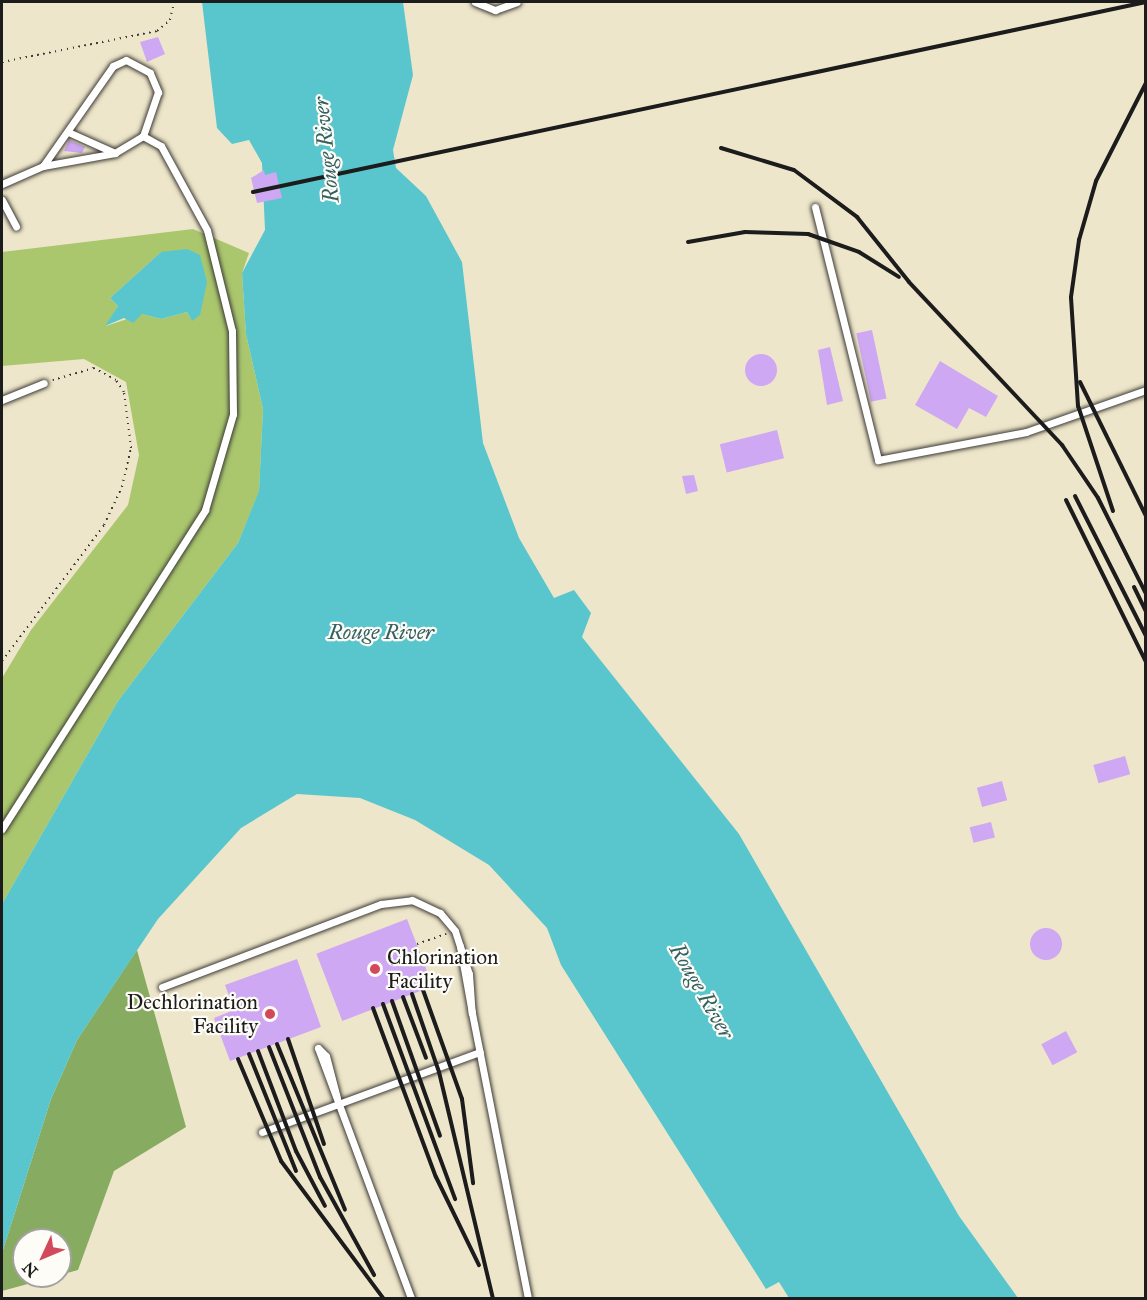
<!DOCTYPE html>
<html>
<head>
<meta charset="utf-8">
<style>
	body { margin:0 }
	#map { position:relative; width:1147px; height:1300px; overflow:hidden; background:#eee6ca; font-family:"IM FELL Great Primer",serif }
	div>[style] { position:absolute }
	.green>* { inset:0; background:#aac76e }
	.forest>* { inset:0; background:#87ac61 }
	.water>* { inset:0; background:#58c6cc }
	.building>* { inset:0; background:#cea8f2; transform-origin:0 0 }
	.round { border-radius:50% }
	.path>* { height:2px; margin-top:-1px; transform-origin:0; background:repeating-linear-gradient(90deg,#3c3a36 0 1.5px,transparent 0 6px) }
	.roads { filter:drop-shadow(0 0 2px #3c3a36) drop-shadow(0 0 2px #3c3a36) }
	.lane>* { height:7px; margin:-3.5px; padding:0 3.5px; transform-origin:3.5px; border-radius:3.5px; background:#fff }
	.rail>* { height:4px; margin:-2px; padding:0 2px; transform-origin:2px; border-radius:2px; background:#1c1c1c }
	.dots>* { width:16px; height:16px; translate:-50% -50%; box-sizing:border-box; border:3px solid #fdfcf7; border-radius:50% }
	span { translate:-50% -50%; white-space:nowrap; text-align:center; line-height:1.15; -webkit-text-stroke:4.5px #fdfcf7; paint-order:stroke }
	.poi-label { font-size:21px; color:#1c1c1c }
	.left { translate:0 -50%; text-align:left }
	.right { translate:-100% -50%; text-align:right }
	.water-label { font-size:22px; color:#346062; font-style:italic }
	.frame { position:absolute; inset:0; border:3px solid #1c1c1c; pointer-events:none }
	.north { position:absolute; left:12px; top:1228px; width:60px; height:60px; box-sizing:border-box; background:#fdfcf7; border:2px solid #a3a29f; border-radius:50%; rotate:226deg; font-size:16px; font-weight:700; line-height:24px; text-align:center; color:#1c1c1c }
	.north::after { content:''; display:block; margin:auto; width:21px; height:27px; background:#d1495b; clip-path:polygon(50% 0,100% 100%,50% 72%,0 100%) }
</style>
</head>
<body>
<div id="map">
	<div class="green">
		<i style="clip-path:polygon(evenodd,193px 229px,249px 253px,242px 273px,246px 334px,263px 409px,259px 492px,238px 543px,118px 701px,2px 904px,2px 678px,31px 630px,128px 505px,139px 455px,126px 382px,84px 359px,2px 366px,2px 252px,193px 229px,161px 252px,192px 321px,187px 312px,161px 319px,142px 314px,106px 326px,118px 306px,110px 298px,161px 252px)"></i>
	</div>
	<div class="forest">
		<i style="clip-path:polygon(137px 950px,186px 1127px,114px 1171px,78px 1270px,60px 1275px,60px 1240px,24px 1240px,24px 1276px,57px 1276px,2px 1291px,2px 1253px,51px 1099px,77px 1040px)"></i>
	</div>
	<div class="water">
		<i style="clip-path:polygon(202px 2px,403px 2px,413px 75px,393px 150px,396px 168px,426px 196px,462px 262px,483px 443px,519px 538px,554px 598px,574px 590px,591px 613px,582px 637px,739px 834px,959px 1216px,1018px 1298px,789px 1298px,779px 1282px,766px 1289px,561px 965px,547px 928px,489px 865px,415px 820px,360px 798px,297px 794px,241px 828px,158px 919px,77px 1040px,51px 1099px,2px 1253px,2px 904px,118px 701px,238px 543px,259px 491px,263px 409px,246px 334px,242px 273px,265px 230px,262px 163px,249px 140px,232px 144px,217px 128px)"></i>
		<i style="clip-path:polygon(187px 249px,200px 255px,207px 282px,200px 315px,192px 321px,187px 312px,161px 319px,142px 314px,133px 323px,124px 318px,105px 326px,118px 306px,110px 298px,161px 252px)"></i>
	</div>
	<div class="building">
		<i style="clip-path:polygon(158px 37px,165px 54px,147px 62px,140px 42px)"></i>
		<i style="clip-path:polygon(69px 140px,85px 147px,82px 153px,64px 151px)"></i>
		<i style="clip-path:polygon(264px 170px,265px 175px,276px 172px,282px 198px,257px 203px,251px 178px)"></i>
		<i style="left:872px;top:330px;width:70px;height:16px;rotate:78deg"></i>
		<i style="clip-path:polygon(830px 347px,843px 401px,827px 405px,818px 350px)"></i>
		<i class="round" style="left:745px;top:354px;width:32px;height:32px"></i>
		<i style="clip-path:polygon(940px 361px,998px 396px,986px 417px,969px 408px,957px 429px,915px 405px)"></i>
		<i style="left:777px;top:430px;width:29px;height:59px;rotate:76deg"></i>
		<i style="clip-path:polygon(694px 475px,698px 491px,686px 494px,682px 476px)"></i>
		<i style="left:1125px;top:756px;width:19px;height:33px;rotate:74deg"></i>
		<i style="left:1002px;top:781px;width:20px;height:26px;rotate:75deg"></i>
		<i style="left:991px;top:822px;width:16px;height:22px;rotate:76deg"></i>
		<i style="left:407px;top:919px;width:72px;height:97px;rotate:69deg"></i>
		<i class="round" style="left:1030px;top:928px;width:32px;height:32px"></i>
		<i style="clip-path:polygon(297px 959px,321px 1027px,230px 1061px,214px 1018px,234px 1010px,225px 985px)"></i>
		<i style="left:1066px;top:1031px;width:24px;height:28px;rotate:62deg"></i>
	</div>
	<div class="path">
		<i style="left:2px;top:62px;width:158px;rotate:-11.3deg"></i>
		<i style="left:157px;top:31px;width:17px;rotate:-40deg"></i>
		<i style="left:170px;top:20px;width:18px;rotate:-77deg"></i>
		<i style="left:2px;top:661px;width:170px;rotate:-53.1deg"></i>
		<i style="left:104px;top:525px;width:42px;rotate:-64.7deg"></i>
		<i style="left:122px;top:487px;width:40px;rotate:-77deg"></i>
		<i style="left:131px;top:448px;width:56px;rotate:-97.1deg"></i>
		<i style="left:124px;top:392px;width:14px;rotate:-124deg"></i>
		<i style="left:116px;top:380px;width:25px;rotate:-151deg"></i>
		<i style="left:94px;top:368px;width:43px;rotate:163.7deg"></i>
		<i style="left:417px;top:944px;width:31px;rotate:-19deg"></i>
	</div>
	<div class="roads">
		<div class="lane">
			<i style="left:475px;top:2px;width:22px;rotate:22deg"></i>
			<i style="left:495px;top:10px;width:23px;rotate:-20deg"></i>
			<i style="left:43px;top:166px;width:73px;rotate:-10.2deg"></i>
			<i style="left:115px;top:153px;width:51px;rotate:-155.9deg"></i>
			<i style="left:2px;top:184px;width:45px;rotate:-23.7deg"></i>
			<i style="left:43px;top:166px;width:122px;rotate:-55deg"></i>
			<i style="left:113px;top:66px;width:14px;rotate:-25deg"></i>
			<i style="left:126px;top:60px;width:27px;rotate:28deg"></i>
			<i style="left:150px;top:73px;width:21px;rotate:67deg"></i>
			<i style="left:158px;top:92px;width:46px;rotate:108.8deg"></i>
			<i style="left:2px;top:200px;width:30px;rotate:62deg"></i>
			<i style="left:815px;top:207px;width:261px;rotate:76deg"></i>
			<i style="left:878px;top:460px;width:151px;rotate:-10.7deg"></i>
			<i style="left:1026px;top:432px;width:127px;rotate:-19.3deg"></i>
			<i style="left:2px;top:400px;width:45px;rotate:-22deg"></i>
			<i style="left:2px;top:829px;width:378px;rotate:-57.5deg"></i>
			<i style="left:205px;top:510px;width:100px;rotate:-73.7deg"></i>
			<i style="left:233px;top:414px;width:83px;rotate:-90.7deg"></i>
			<i style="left:232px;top:331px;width:104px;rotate:-103.9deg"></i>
			<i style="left:207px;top:230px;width:96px;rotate:-118.7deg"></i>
			<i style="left:161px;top:146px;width:21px;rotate:-151deg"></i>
			<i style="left:143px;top:136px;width:33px;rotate:149deg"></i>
			<i style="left:162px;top:987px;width:234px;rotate:-20.8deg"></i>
			<i style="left:381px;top:904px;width:31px;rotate:-7deg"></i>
			<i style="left:412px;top:900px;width:31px;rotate:25deg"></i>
			<i style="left:440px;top:913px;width:23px;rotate:50deg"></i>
			<i style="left:455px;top:931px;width:45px;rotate:72deg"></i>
			<i style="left:469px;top:974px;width:39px;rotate:86deg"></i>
			<i style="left:472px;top:1013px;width:68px;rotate:-100.2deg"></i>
			<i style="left:472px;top:1013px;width:290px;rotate:78.9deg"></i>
			<i style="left:318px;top:1048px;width:267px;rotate:69.6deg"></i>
			<i style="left:318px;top:1048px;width:11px;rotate:45deg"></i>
			<i style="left:326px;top:1056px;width:43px;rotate:75.3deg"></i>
			<i style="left:262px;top:1132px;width:232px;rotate:-20.2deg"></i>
		</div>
	</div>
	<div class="rail">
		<i style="left:721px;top:148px;width:76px;rotate:16.8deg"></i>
		<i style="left:794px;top:170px;width:79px;rotate:36.7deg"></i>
		<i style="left:857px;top:217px;width:83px;rotate:51.3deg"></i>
		<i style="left:909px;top:282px;width:224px;rotate:46.8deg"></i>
		<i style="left:1062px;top:445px;width:64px;rotate:55.8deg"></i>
		<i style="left:1098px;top:498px;width:107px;rotate:63.4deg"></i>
		<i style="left:253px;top:192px;width:913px;rotate:-12.01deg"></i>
		<i style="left:688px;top:242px;width:58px;rotate:-10deg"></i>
		<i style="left:745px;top:232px;width:63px;rotate:1.8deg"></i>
		<i style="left:808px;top:234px;width:54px;rotate:19.4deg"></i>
		<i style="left:859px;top:252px;width:47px;rotate:32deg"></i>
		<i style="left:1080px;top:382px;width:149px;rotate:63.8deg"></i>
		<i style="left:1075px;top:496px;width:157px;rotate:63.1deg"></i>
		<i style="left:1066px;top:500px;width:181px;rotate:63.7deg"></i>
		<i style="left:1113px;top:511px;width:111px;rotate:-108.4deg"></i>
		<i style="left:1078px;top:406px;width:109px;rotate:-93.7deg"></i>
		<i style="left:1071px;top:297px;width:58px;rotate:-82deg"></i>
		<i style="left:1079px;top:240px;width:61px;rotate:-73.9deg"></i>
		<i style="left:1096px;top:181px;width:110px;rotate:-63deg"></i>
		<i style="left:1134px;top:587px;width:28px;rotate:64deg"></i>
		<i style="left:423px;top:990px;width:116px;rotate:70.3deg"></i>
		<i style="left:462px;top:1099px;width:85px;rotate:82.5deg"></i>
		<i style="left:412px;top:994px;width:83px;rotate:70.9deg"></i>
		<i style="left:439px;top:1072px;width:232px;rotate:76.6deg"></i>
		<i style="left:403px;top:997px;width:65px;rotate:69.3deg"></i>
		<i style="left:392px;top:1001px;width:143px;rotate:70.4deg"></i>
		<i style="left:383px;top:1004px;width:208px;rotate:69.7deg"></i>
		<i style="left:373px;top:1008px;width:180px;rotate:69.6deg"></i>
		<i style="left:436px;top:1177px;width:98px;rotate:64deg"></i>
		<i style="left:288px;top:1039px;width:111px;rotate:71.1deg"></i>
		<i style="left:277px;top:1044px;width:179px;rotate:67.7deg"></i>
		<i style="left:269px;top:1047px;width:140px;rotate:68.6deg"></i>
		<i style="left:320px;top:1177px;width:112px;rotate:61.1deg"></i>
		<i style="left:258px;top:1051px;width:107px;rotate:69.2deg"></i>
		<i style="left:296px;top:1151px;width:62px;rotate:62.2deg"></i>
		<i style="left:249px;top:1054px;width:126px;rotate:68.1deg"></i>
		<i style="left:238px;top:1059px;width:111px;rotate:67.1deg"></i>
		<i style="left:281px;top:1161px;width:171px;rotate:53.3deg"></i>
	</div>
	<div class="dots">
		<i style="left:375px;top:969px;background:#d1495b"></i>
		<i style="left:270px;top:1014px;background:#d1495b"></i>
	</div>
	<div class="poi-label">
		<span class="left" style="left:387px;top:969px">Chlorination<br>Facility</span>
		<span class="right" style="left:258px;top:1014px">Dechlorination<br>Facility</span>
	</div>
	<div class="water-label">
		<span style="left:326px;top:150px;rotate:-96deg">Rouge River</span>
		<span style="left:381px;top:632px">Rouge River</span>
		<span style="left:702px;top:991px;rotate:60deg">Rouge River</span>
	</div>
	<div class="frame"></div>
	<div class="north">N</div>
</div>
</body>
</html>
